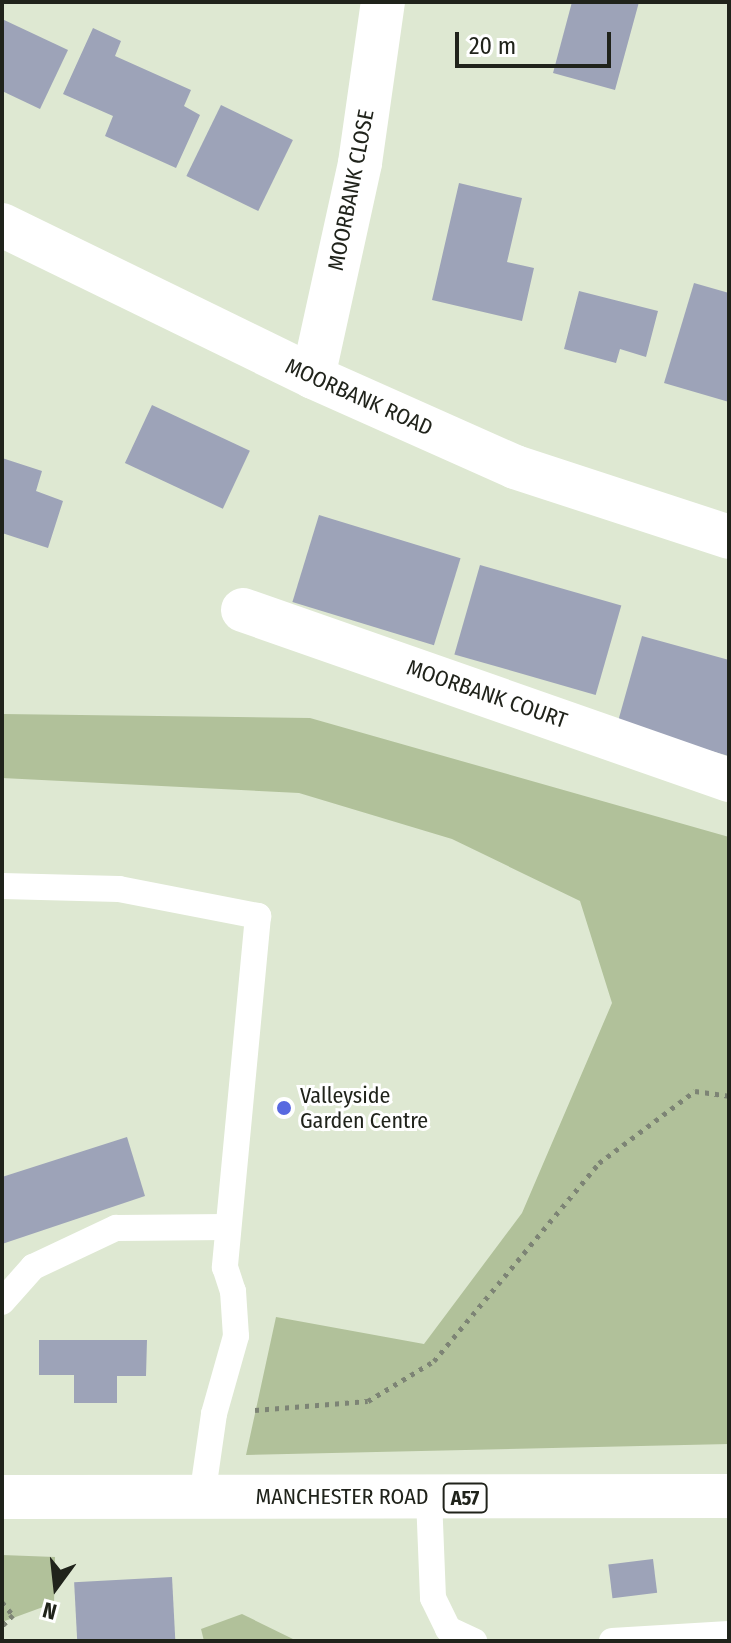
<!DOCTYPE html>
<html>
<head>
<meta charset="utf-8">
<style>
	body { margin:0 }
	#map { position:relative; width:731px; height:1643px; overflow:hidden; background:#dee8d2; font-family:"Fira Sans Condensed",sans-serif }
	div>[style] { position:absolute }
	.green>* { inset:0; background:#b1c19a }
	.building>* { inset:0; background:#9da3b8; transform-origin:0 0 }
	.path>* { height:5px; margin-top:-2.5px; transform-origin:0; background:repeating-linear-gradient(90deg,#7d8475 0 4px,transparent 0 10px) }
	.lane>* { height:26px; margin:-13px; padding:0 13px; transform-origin:13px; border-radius:13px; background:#fff }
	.street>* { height:44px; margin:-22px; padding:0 22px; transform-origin:22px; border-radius:22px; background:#fff }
	.primary>* { height:44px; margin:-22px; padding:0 22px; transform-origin:22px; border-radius:22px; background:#fff }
	.dots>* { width:22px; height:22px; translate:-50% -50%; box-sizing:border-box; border:4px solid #fff; border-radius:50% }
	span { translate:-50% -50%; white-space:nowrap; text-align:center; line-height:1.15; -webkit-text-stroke:6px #fff; paint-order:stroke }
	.shield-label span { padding:2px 6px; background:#fff; border:2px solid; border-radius:6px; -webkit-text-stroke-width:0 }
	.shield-label { font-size:20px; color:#20231b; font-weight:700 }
	.street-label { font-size:22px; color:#20231b }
	.poi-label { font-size:22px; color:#20231b }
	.left { translate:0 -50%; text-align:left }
	.frame { position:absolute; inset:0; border:4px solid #20231b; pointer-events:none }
	.north { position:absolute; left:16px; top:1547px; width:80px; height:80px; -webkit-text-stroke:6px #fff; paint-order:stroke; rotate:195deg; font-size:22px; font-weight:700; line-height:32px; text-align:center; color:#20231b }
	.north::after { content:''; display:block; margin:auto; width:28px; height:36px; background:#20231b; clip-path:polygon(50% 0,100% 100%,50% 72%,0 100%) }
	.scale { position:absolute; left:455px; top:32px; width:156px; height:36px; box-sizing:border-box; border:4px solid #20231b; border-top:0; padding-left:10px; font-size:24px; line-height:28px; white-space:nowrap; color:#20231b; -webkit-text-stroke:6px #fff; paint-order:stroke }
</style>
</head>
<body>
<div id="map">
	<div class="green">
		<i style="clip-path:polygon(2px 714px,310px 718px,729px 837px,729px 1444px,246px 1455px,276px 1317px,424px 1344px,522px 1213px,612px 1003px,580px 901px,452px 839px,299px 793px,2px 778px)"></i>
		<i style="clip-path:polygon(2px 1555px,55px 1557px,54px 1603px,2px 1622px)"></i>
		<i style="clip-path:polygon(242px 1614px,297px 1641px,204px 1641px,201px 1629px)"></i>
	</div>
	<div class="building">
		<i style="clip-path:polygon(572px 2px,639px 2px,615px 90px,553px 73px)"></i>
		<i style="clip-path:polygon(2px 19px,68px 50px,40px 109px,2px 91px)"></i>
		<i style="clip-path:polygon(93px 28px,121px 41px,115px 56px,191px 90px,184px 106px,200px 115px,176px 168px,105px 136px,113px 116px,63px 94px)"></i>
		<i style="left:221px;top:105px;width:80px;height:79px;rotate:26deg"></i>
		<i style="clip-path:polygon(459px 183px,522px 198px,507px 262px,534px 268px,522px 321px,432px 300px)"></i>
		<i style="clip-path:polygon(694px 283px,729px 293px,729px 402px,664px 383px)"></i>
		<i style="clip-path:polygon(579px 291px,658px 311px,646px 357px,620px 349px,616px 363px,564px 349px)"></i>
		<i style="left:152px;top:405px;width:108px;height:64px;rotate:25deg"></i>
		<i style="clip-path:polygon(2px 458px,42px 471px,36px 491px,63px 501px,48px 548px,2px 533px)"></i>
		<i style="left:319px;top:515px;width:148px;height:91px;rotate:17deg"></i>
		<i style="left:480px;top:565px;width:147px;height:93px;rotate:16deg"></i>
		<i style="clip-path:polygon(642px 636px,729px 660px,729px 756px,617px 725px)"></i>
		<i style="clip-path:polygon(127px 1137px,145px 1196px,2px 1244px,2px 1177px)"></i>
		<i style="clip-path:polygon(39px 1340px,147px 1340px,146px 1376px,117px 1376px,117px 1403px,74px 1403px,74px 1375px,39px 1375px)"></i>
		<i style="left:653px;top:1559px;width:34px;height:45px;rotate:83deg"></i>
		<i style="left:172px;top:1577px;width:64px;height:98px;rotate:87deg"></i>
	</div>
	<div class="path">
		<i style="left:255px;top:1410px;width:113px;rotate:-4.6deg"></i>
		<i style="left:368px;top:1401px;width:77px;rotate:-31.2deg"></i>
		<i style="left:434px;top:1361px;width:258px;rotate:-50.2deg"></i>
		<i style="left:599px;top:1163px;width:120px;rotate:-36.9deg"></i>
		<i style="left:695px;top:1091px;width:34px;rotate:8deg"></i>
		<i style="left:2px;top:1602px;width:17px;rotate:50deg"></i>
		<i style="left:13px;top:1615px;width:16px;rotate:135deg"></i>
	</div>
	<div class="lane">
		<i style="left:2px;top:886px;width:117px;rotate:1.5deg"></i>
		<i style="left:119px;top:889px;width:142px;rotate:11deg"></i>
		<i style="left:258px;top:916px;width:353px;rotate:95.4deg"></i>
		<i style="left:225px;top:1267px;width:25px;rotate:72deg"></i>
		<i style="left:233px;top:1291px;width:45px;rotate:86.2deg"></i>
		<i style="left:236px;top:1336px;width:81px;rotate:105.8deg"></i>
		<i style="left:214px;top:1414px;width:84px;rotate:98.2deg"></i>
		<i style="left:2px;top:1302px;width:47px;rotate:-48.5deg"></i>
		<i style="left:33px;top:1267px;width:92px;rotate:-25.2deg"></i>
		<i style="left:116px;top:1228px;width:111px;rotate:-0.5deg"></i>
		<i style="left:429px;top:1498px;width:100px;rotate:87.7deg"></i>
		<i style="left:433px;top:1598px;width:34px;rotate:64deg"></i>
		<i style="left:448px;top:1629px;width:29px;rotate:25deg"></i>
		<i style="left:612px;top:1641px;width:117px;rotate:-3.4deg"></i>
	</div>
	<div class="street">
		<i style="left:2px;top:225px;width:346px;rotate:26deg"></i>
		<i style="left:313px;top:377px;width:221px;rotate:24deg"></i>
		<i style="left:515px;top:467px;width:225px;rotate:18.1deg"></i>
		<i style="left:313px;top:377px;width:219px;rotate:-77.6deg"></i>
		<i style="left:360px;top:163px;width:163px;rotate:-81.9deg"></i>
		<i style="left:243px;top:610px;width:515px;rotate:19.28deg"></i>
	</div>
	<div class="primary">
		<i style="left:2px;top:1497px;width:727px;rotate:-0.08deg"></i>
	</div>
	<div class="dots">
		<i style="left:284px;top:1108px;background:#5869e0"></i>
	</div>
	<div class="shield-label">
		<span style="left:465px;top:1498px">A57</span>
	</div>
	<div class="street-label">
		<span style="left:351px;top:190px;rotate:-79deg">MOORBANK CLOSE</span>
		<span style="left:359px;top:397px;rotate:24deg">MOORBANK ROAD</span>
		<span style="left:487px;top:694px;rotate:19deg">MOORBANK COURT</span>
		<span style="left:342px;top:1497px">MANCHESTER ROAD</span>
	</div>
	<div class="poi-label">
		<span class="left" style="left:300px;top:1108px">Valleyside<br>Garden Centre</span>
	</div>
	<div class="frame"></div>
	<div class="north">N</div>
	<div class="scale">20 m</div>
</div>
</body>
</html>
